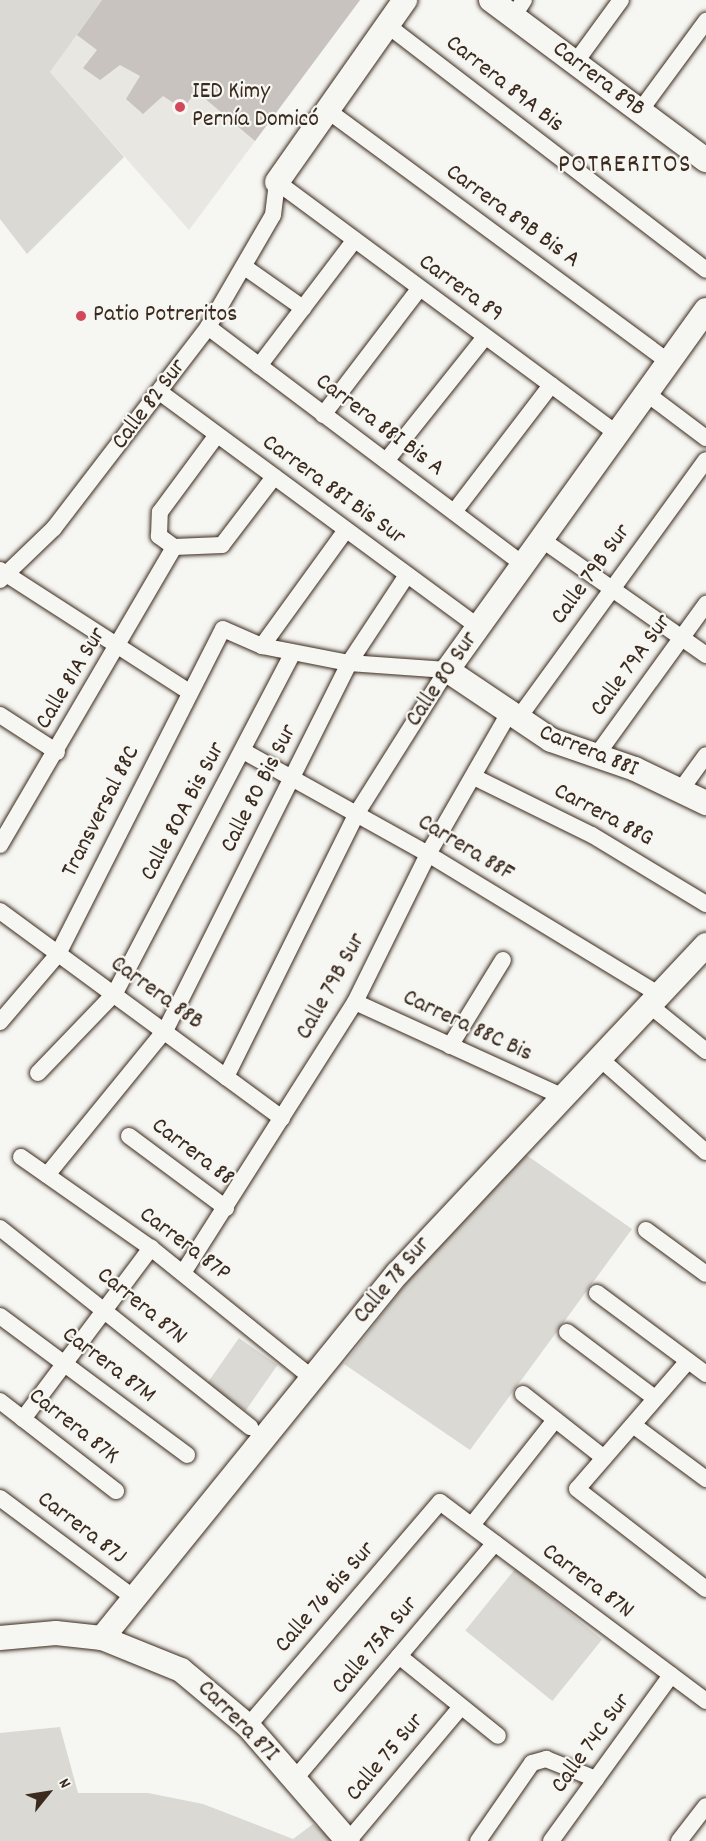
<!DOCTYPE html>
<html>
<head>
<meta charset="utf-8">
<style>
	body { margin:0 }
	#map { position:relative; width:706px; height:1841px; overflow:hidden; background:#f6f6f2; font-family:Dekko,sans-serif }
	div>[style] { position:absolute }
	.built>* { inset:0; background:#e8e7e2 }
	.green>* { inset:0; background:#dad9d3; transform-origin:0 0 }
	.building>* { inset:0; background:#c8c3be }
	.roads { filter:drop-shadow(0 0 2px #3b2a1e) drop-shadow(0 0 2px #3b2a1e) }
	.street>* { height:16px; margin:-8px; padding:0 8px; transform-origin:8px; border-radius:8px; background:#f6f6f2 }
	.secondary>* { height:24px; margin:-12px; padding:0 12px; transform-origin:12px; border-radius:12px; background:#f6f6f2 }
	.dots>* { width:16px; height:16px; translate:-50% -50%; box-sizing:border-box; border:3px solid #f6f6f2; border-radius:50% }
	span { translate:-50% -50%; white-space:nowrap; text-align:center; line-height:1.15; -webkit-text-stroke:4.5px #f6f6f2; paint-order:stroke }
	.street-label { font-size:24px; color:#3b2a1e }
	.poi-label { font-size:24px; color:#3b2a1e }
	.left { translate:0 -50%; text-align:left }
	.neighbourhood-label { font-size:26px; color:#3b2a1e; letter-spacing:1.5px }
	.north { position:absolute; left:18px; top:1763px; width:60px; height:60px; -webkit-text-stroke:4px #f6f6f2; paint-order:stroke; rotate:60deg; font-size:16px; font-weight:700; line-height:24px; text-align:center; color:#3b2a1e }
	.north::after { content:''; display:block; margin:auto; width:21px; height:27px; background:#3b2a1e; clip-path:polygon(50% 0,100% 100%,50% 72%,0 100%) }
</style>
</head>
<body>
<div id="map">
	<div class="built">
		<i style="clip-path:polygon(102px 0,360px 0,189px 230px,50px 72px)"></i>
	</div>
	<div class="green">
		<i style="clip-path:polygon(0 0,102px 0,50px 72px,124px 157px,27px 254px,0 219px)"></i>
		<i style="clip-path:polygon(522px 1152px,632px 1229px,470px 1450px,344px 1364px,432px 1250px)"></i>
		<i style="left:239px;top:1338px;width:47px;height:56px;rotate:35deg"></i>
		<i style="left:515px;top:1569px;width:112px;height:79px;rotate:39deg"></i>
		<i style="clip-path:polygon(60px 1727px,78px 1793px,148px 1793px,203px 1804px,293px 1839px,313px 1824px,334px 1841px,0 1841px,0 1733px)"></i>
	</div>
	<div class="building">
		<i style="clip-path:polygon(102px 0,360px 0,255px 141px,196px 91px,183px 109px,163px 96px,143px 114px,126px 99px,140px 76px,120px 65px,100px 80px,83px 68px,97px 50px,77px 35px)"></i>
	</div>
	<div class="roads">
		<div class="street">
			<i style="left:513px;top:17px;width:20px;rotate:-57deg"></i>
			<i style="left:387px;top:25px;width:402px;rotate:37.5deg"></i>
			<i style="left:575px;top:63px;width:78px;rotate:-53.9deg"></i>
			<i style="left:327px;top:110px;width:425px;rotate:36.4deg"></i>
			<i style="left:640px;top:111px;width:112px;rotate:-53.7deg"></i>
			<i style="left:277px;top:182px;width:423px;rotate:36.5deg"></i>
			<i style="left:246px;top:268px;width:70px;rotate:35.1deg"></i>
			<i style="left:208px;top:327px;width:394px;rotate:37deg"></i>
			<i style="left:259px;top:366px;width:156px;rotate:-52.8deg"></i>
			<i style="left:161px;top:393px;width:394px;rotate:36.4deg"></i>
			<i style="left:646px;top:393px;width:75px;rotate:36.9deg"></i>
			<i style="left:323px;top:415px;width:158px;rotate:-52.7deg"></i>
			<i style="left:386px;top:461px;width:159px;rotate:-51.4deg"></i>
			<i style="left:454px;top:512px;width:160px;rotate:-52.6deg"></i>
			<i style="left:541px;top:539px;width:202px;rotate:35.1deg"></i>
			<i style="left:174px;top:547px;width:19px;rotate:-144deg"></i>
			<i style="left:159px;top:536px;width:24px;rotate:-88deg"></i>
			<i style="left:160px;top:512px;width:96px;rotate:-53.5deg"></i>
			<i style="left:0;top:570px;width:225px;rotate:32.8deg"></i>
			<i style="left:0;top:580px;width:75px;rotate:-43.9deg"></i>
			<i style="left:54px;top:528px;width:253px;rotate:-52.5deg"></i>
			<i style="left:208px;top:327px;width:129px;rotate:-59.9deg"></i>
			<i style="left:273px;top:215px;width:33px;rotate:-83deg"></i>
			<i style="left:262px;top:646px;width:143px;rotate:-54.1deg"></i>
			<i style="left:0;top:715px;width:68px;rotate:33deg"></i>
			<i style="left:517px;top:720px;width:321px;rotate:-54deg"></i>
			<i style="left:243px;top:751px;width:212px;rotate:29.1deg"></i>
			<i style="left:428px;top:854px;width:269px;rotate:31.3deg"></i>
			<i style="left:596px;top:756px;width:188px;rotate:-54.1deg"></i>
			<i style="left:474px;top:777px;width:131px;rotate:26.2deg"></i>
			<i style="left:592px;top:835px;width:133px;rotate:31.2deg"></i>
			<i style="left:680px;top:791px;width:44px;rotate:-54.2deg"></i>
			<i style="left:0;top:845px;width:345px;rotate:-59.7deg"></i>
			<i style="left:174px;top:547px;width:48px;rotate:-2.4deg"></i>
			<i style="left:222px;top:545px;width:86px;rotate:-52.6deg"></i>
			<i style="left:0;top:911px;width:350px;rotate:36.3deg"></i>
			<i style="left:355px;top:1002px;width:224px;rotate:24.5deg"></i>
			<i style="left:648px;top:1004px;width:75px;rotate:39deg"></i>
			<i style="left:0;top:1022px;width:89px;rotate:-49.5deg"></i>
			<i style="left:58px;top:954px;width:364px;rotate:-63.1deg"></i>
			<i style="left:223px;top:629px;width:43px;rotate:23.6deg"></i>
			<i style="left:262px;top:646px;width:89px;rotate:11.1deg"></i>
			<i style="left:349px;top:663px;width:98px;rotate:4.1deg"></i>
			<i style="left:447px;top:670px;width:169px;rotate:122.2deg"></i>
			<i style="left:357px;top:813px;width:295px;rotate:116.4deg"></i>
			<i style="left:450px;top:1046px;width:101px;rotate:-58.4deg"></i>
			<i style="left:597px;top:1056px;width:145px;rotate:41.4deg"></i>
			<i style="left:38px;top:1073px;width:111px;rotate:-46.1deg"></i>
			<i style="left:115px;top:993px;width:384px;rotate:-62.4deg"></i>
			<i style="left:129px;top:1136px;width:121px;rotate:36.6deg"></i>
			<i style="left:21px;top:1157px;width:159px;rotate:35deg"></i>
			<i style="left:151px;top:1248px;width:207px;rotate:38.9deg"></i>
			<i style="left:47px;top:1175px;width:188px;rotate:-50.8deg"></i>
			<i style="left:166px;top:1029px;width:409px;rotate:-63.4deg"></i>
			<i style="left:349px;top:663px;width:105px;rotate:-56.6deg"></i>
			<i style="left:0;top:1228px;width:320px;rotate:38.5deg"></i>
			<i style="left:646px;top:1230px;width:74px;rotate:36.3deg"></i>
			<i style="left:183px;top:1273px;width:321px;rotate:-57.6deg"></i>
			<i style="left:355px;top:1002px;width:165px;rotate:-63.7deg"></i>
			<i style="left:428px;top:854px;width:160px;rotate:-60.1deg"></i>
			<i style="left:597px;top:1293px;width:136px;rotate:36.6deg"></i>
			<i style="left:0;top:1316px;width:233px;rotate:36.6deg"></i>
			<i style="left:567px;top:1332px;width:110px;rotate:36.9deg"></i>
			<i style="left:688px;top:1361px;width:169px;rotate:130.9deg"></i>
			<i style="left:577px;top:1489px;width:163px;rotate:37.8deg"></i>
			<i style="left:523px;top:1394px;width:103px;rotate:38.3deg"></i>
			<i style="left:0;top:1401px;width:147px;rotate:37.8deg"></i>
			<i style="left:23px;top:1419px;width:214px;rotate:-53.2deg"></i>
			<i style="left:633px;top:1425px;width:91px;rotate:36.5deg"></i>
			<i style="left:0;top:1498px;width:167px;rotate:36.7deg"></i>
			<i style="left:472px;top:1525px;width:134px;rotate:-51.7deg"></i>
			<i style="left:399px;top:1656px;width:127px;rotate:38.9deg"></i>
			<i style="left:248px;top:1726px;width:295px;rotate:-49.4deg"></i>
			<i style="left:440px;top:1502px;width:332px;rotate:36.8deg"></i>
			<i style="left:293px;top:1781px;width:312px;rotate:-49.7deg"></i>
			<i style="left:348px;top:1841px;width:175px;rotate:-49.9deg"></i>
			<i style="left:478px;top:1841px;width:95px;rotate:-55.3deg"></i>
			<i style="left:532px;top:1763px;width:15px;rotate:-16deg"></i>
			<i style="left:546px;top:1759px;width:54px;rotate:21.8deg"></i>
			<i style="left:551px;top:1841px;width:205px;rotate:-54.1deg"></i>
			<i style="left:679px;top:1841px;width:44px;rotate:-52.4deg"></i>
		</div>
		<div class="secondary">
			<i style="left:491px;top:0;width:268px;rotate:36.7deg"></i>
			<i style="left:277px;top:182px;width:223px;rotate:-54.9deg"></i>
			<i style="left:706px;top:310px;width:443px;rotate:125.7deg"></i>
			<i style="left:447px;top:670px;width:125px;rotate:33.9deg"></i>
			<i style="left:551px;top:740px;width:89px;rotate:19deg"></i>
			<i style="left:635px;top:769px;width:79px;rotate:25.6deg"></i>
			<i style="left:0;top:1638px;width:56px;rotate:-5.1deg"></i>
			<i style="left:56px;top:1633px;width:46px;rotate:6.2deg"></i>
			<i style="left:102px;top:1638px;width:85px;rotate:22.1deg"></i>
			<i style="left:181px;top:1670px;width:87px;rotate:39.9deg"></i>
			<i style="left:248px;top:1726px;width:152px;rotate:49deg"></i>
			<i style="left:102px;top:1638px;width:470px;rotate:-51deg"></i>
			<i style="left:398px;top:1273px;width:450px;rotate:-46.8deg"></i>
		</div>
	</div>
	<div class="dots">
		<i style="left:180px;top:107px;background:#d1495b"></i>
		<i style="left:81px;top:316px;background:#d1495b"></i>
	</div>
	<div class="street-label">
		<span style="left:598px;top:80px;rotate:37deg">Carrera 89B</span>
		<span style="left:504px;top:85px;rotate:38deg">Carrera 89A Bis</span>
		<span style="left:512px;top:217px;rotate:36deg">Carrera 89B Bis A</span>
		<span style="left:460px;top:289px;rotate:36deg">Carrera 89</span>
		<span style="left:150px;top:405px;rotate:-53deg">Calle 82 Sur</span>
		<span style="left:379px;top:426px;rotate:37deg">Carrera 88I Bis A</span>
		<span style="left:333px;top:491px;rotate:36deg">Carrera 88I Bis Sur</span>
		<span style="left:592px;top:575px;rotate:-54deg">Calle 79B Sur</span>
		<span style="left:632px;top:666px;rotate:-54deg">Calle 79A Sur</span>
		<span style="left:72px;top:679px;rotate:-59deg">Calle 81A Sur</span>
		<span style="left:443px;top:680px;rotate:-56deg">Calle 80 Sur</span>
		<span style="left:588px;top:752px;rotate:22deg">Carrera 88I</span>
		<span style="left:260px;top:789px;rotate:-63deg">Calle 80 Bis Sur</span>
		<span style="left:102px;top:812px;rotate:-63deg">Transversal 88C</span>
		<span style="left:184px;top:812px;rotate:-62deg">Calle 80A Bis Sur</span>
		<span style="left:603px;top:816px;rotate:28deg">Carrera 88G</span>
		<span style="left:465px;top:849px;rotate:31deg">Carrera 88F</span>
		<span style="left:332px;top:987px;rotate:-61deg">Calle 79B Sur</span>
		<span style="left:156px;top:994px;rotate:36deg">Carrera 88B</span>
		<span style="left:467px;top:1027px;rotate:25deg">Carrera 88C Bis</span>
		<span style="left:192px;top:1153px;rotate:37deg">Carrera 88</span>
		<span style="left:184px;top:1245px;rotate:37deg">Carrera 87P</span>
		<span style="left:393px;top:1281px;rotate:-50deg">Calle 78 Sur</span>
		<span style="left:141px;top:1307px;rotate:39deg">Carrera 87N</span>
		<span style="left:108px;top:1366px;rotate:37deg">Carrera 87M</span>
		<span style="left:73px;top:1427px;rotate:38deg">Carrera 87K</span>
		<span style="left:81px;top:1529px;rotate:37deg">Carrera 87J</span>
		<span style="left:587px;top:1582px;rotate:37deg">Carrera 87N</span>
		<span style="left:326px;top:1598px;rotate:-49deg">Calle 76 Bis Sur</span>
		<span style="left:376px;top:1646px;rotate:-50deg">Calle 75A Sur</span>
		<span style="left:237px;top:1722px;rotate:45deg">Carrera 87I</span>
		<span style="left:592px;top:1744px;rotate:-54deg">Calle 74C Sur</span>
		<span style="left:386px;top:1758px;rotate:-50deg">Calle 75 Sur</span>
	</div>
	<div class="poi-label">
		<span class="left" style="left:192px;top:107px">IED Kimy<br>Pernía Domicó</span>
		<span class="left" style="left:93px;top:316px">Patio Potreritos</span>
	</div>
	<div class="neighbourhood-label">
		<span style="left:625px;top:166px">POTRERITOS</span>
	</div>
	<div class="north">N</div>
</div>
</body>
</html>
